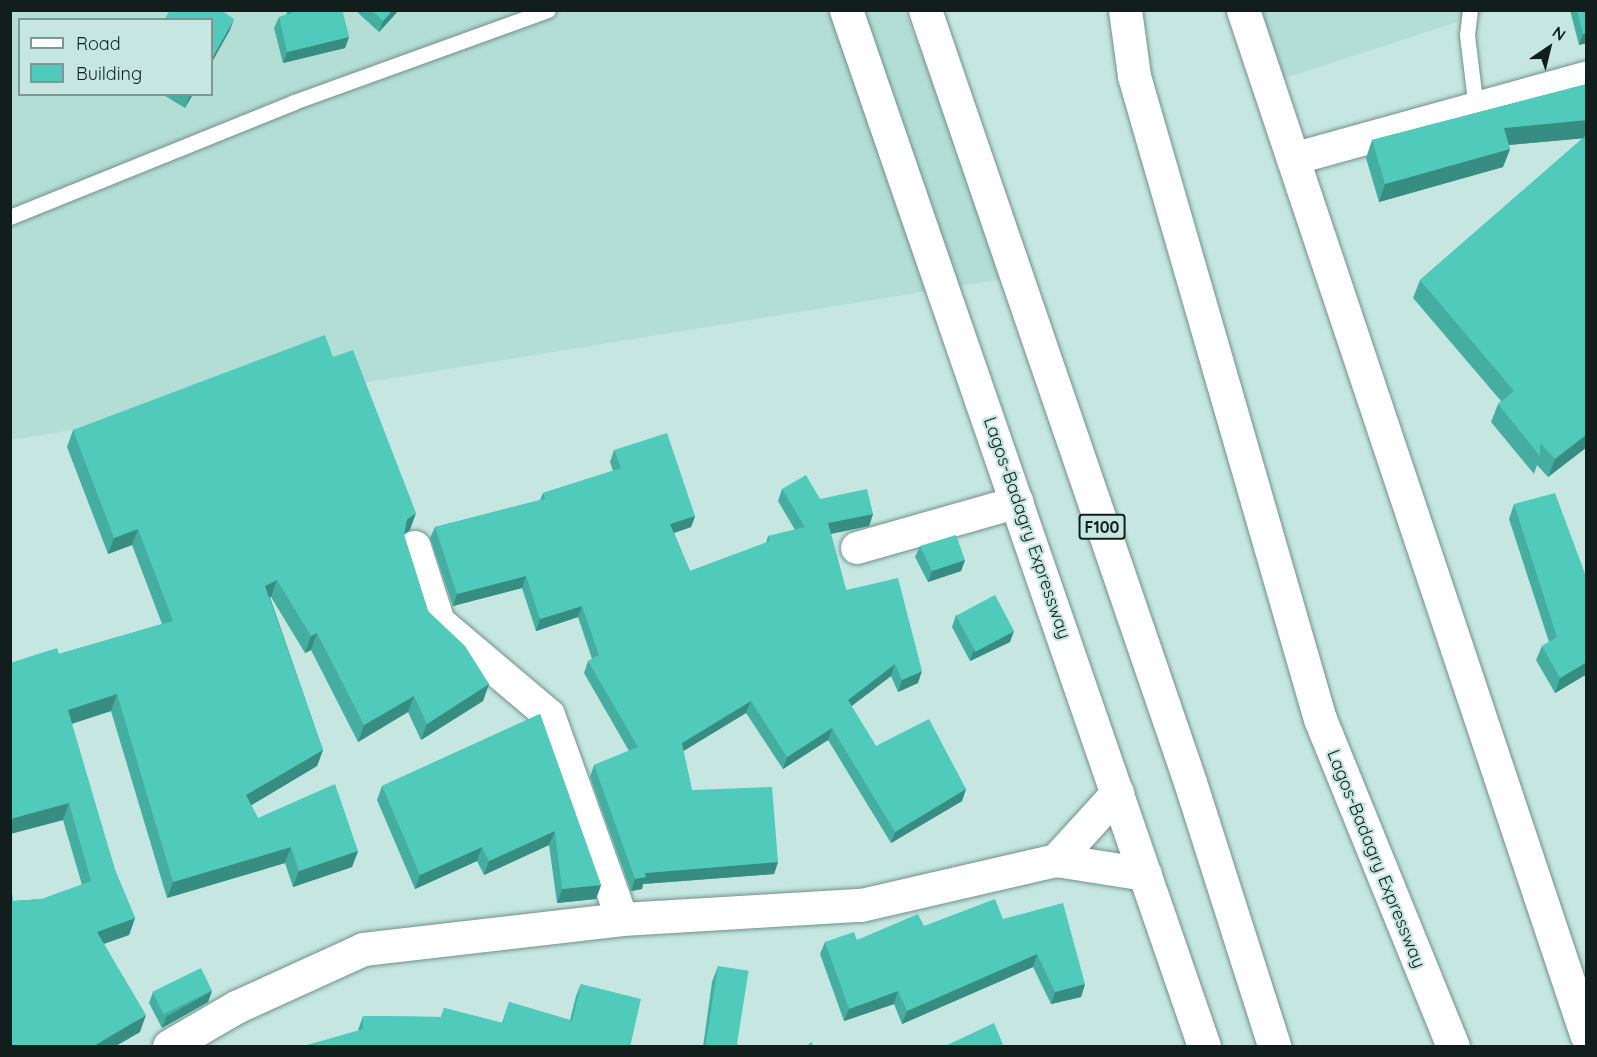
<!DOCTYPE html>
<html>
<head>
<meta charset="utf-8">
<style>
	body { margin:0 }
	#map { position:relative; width:1597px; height:1057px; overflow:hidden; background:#c6e7e1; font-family:Quicksand,sans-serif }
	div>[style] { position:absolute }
	.built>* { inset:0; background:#b3ded6 }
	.roads { filter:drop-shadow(0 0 2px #72918b) drop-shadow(0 0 2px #72918b) }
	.lane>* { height:15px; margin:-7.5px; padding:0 7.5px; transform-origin:7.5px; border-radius:7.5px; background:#fff }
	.street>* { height:32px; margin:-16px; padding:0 16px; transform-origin:16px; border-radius:16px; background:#fff }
	.secondary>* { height:33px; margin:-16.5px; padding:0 16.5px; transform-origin:16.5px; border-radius:16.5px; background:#fff }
	.primary>* { height:33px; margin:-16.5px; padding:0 16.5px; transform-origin:16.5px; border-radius:16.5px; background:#fff }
	.highway>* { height:33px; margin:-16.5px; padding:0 16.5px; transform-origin:16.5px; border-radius:16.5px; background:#fff }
	.wall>* { inset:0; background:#45aea0 }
	.shaded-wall>* { inset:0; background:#388d82 }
	.building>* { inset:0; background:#50caba; transform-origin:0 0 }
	span { translate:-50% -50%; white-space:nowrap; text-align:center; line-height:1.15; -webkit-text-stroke:4.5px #c6e7e1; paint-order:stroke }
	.shield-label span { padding:2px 4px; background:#c6e7e1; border:2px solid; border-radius:4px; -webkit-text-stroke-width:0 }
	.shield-label { font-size:16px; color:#111e1b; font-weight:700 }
	.street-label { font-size:18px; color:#111e1b }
	.frame { position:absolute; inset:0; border:12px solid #111e1b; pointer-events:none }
	.legend { position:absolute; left:18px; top:18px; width:195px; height:78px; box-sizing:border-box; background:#c6e7e1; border:2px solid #7e9792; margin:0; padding:8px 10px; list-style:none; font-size:18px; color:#111e1b }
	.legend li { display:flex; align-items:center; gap:12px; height:30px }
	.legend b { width:30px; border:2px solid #7e9792 }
	.north { position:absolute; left:1519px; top:18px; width:60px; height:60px; -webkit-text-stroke:4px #c6e7e1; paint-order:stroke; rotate:35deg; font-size:16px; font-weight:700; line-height:24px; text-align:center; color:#111e1b }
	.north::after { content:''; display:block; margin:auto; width:21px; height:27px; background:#111e1b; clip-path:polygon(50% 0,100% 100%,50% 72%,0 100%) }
</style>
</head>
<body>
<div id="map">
	<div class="built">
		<i style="clip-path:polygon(1235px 10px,1491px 11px,1258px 87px)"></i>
		<i style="clip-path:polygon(evenodd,11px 11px,904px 11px,1014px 277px,11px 440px,11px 11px,20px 20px,212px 20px,212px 94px,20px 94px,20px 20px)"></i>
	</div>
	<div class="roads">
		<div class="lane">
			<i style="left:1470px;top:10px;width:25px;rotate:97deg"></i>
			<i style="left:1467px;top:35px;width:75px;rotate:83.1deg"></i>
			<i style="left:10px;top:217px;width:306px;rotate:-22deg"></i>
			<i style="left:294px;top:102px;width:270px;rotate:-19.9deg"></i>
		</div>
		<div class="street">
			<i style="left:1293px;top:159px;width:304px;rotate:-15.5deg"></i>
			<i style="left:415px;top:547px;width:79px;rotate:72.3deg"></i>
			<i style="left:439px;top:622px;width:144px;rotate:40.2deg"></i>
			<i style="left:549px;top:715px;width:217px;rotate:70.3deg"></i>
			<i style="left:857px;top:548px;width:167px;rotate:-15.9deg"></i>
		</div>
		<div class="secondary">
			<i style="left:1056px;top:860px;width:91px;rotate:-47.7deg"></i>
			<i style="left:169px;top:1046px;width:78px;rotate:-30.2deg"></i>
			<i style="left:236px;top:1007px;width:140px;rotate:-24.5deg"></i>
			<i style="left:363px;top:949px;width:261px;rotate:-6.6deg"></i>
			<i style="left:622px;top:919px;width:239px;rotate:-3.4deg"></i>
			<i style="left:861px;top:905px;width:200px;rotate:-13deg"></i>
			<i style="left:1056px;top:860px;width:90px;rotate:8.9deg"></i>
		</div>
		<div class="primary">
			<i style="left:846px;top:10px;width:1096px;rotate:70.94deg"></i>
			<i style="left:1243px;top:10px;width:1080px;rotate:71.48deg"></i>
		</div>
		<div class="highway">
			<i style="left:925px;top:10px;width:816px;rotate:71.05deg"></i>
			<i style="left:1190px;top:782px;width:277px;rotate:72.3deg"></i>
			<i style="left:1125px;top:10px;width:67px;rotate:82.2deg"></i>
			<i style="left:1134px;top:76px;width:669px;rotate:73.87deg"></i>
			<i style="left:1320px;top:719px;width:353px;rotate:67.9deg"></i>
		</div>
	</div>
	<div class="wall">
		<i style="clip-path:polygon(288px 10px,342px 10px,349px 37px,345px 48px,283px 63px,274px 28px,279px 17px,286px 15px)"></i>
		<i style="clip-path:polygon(355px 10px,399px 10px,379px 32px)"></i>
		<i style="clip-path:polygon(1570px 10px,1587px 10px,1587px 43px,1579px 45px)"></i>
		<i style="clip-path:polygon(1587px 84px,1587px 447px,1548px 477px,1537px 465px,1534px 474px,1491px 422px,1498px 404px,1501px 401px,1413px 298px,1420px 280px,1583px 138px,1509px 145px,1510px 149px,1503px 167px,1379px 202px,1366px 158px,1372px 140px)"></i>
		<i style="clip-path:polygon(162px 94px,193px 94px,185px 108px)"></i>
		<i style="clip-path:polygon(333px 357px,410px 530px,404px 534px,404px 535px,428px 611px,489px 684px,483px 701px,421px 740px,408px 712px,358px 742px,311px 650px,305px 653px,271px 597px,270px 597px,323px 750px,317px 766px,251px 805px,258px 818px,358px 851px,352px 867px,293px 887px,285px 863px,167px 898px,111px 711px,71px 724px,115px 870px,135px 918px,129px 935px,104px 944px,140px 1032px,114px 1047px,10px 1047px,13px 901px,42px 899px,82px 885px,63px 820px,10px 834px,10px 663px,59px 654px,162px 624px,132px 545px,108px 554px,67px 447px,73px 430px)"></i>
		<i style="clip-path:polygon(614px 450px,695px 516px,691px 527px,674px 533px,690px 571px,766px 543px,768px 536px,795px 530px,778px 501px,782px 489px,820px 499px,873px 514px,869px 526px,831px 534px,846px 590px,918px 683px,898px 692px,891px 676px,851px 706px,876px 746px,966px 789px,962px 801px,891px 843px,828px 740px,783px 769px,746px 713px,683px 751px,692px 790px,778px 862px,774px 874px,643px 884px,642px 889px,631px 891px,590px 777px,594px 765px,629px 751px,584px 673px,588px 661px,592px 659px,578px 617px,536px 631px,522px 588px,453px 606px,430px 538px,435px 527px,540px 500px,543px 493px,613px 471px,610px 462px)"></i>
		<i style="clip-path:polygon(1514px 504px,1587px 579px,1587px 674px,1555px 693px,1536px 660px,1542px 646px,1549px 642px,1509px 519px)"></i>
		<i style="clip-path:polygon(920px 546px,965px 560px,961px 571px,928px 582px,915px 557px)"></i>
		<i style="clip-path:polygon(956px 615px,1010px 642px,970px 661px,952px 627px)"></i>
		<i style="clip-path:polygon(540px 714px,601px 885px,596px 899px,557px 903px,549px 845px,484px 875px,477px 861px,415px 889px,377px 800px,382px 786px)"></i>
		<i style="clip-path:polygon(1003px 919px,1085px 984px,1081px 997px,1051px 1004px,1033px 967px,902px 1024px,894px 1004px,844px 1021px,820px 954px,825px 942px,857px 940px,924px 926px)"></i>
		<i style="clip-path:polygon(718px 966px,738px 1047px,703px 1047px,712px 982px)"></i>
		<i style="clip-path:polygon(581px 984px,630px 1047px,358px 1030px,363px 1016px,441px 1017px,444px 1008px,502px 1023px,509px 1002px,570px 1020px,576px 996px)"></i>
		<i style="clip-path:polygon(212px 991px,208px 1002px,162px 1028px,149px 1003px,153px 992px)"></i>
	</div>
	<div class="shaded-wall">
		<i style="clip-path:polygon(393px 10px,399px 10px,379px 32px,383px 21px)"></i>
		<i style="clip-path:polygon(234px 19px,230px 30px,212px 62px,212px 58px)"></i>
		<i style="clip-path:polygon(1587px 33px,1587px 43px,1579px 45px,1583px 34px)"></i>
		<i style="clip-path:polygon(349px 37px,345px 48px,283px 63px,287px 52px)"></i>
		<i style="clip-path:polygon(191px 94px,193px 94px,185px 108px,189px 97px)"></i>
		<i style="clip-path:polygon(1587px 120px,1587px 138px,1497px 146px,1504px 128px)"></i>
		<i style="clip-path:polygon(1510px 149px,1503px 167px,1379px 202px,1385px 184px)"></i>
		<i style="clip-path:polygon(1587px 434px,1587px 447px,1548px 477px,1555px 459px)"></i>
		<i style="clip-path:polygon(416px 513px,410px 530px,401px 535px,407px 519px)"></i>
		<i style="clip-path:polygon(873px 514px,869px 526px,824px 535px,828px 523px)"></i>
		<i style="clip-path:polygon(695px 516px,691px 527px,665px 536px,670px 524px)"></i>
		<i style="clip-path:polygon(138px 529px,132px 545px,108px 554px,114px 538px)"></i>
		<i style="clip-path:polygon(965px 560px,961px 571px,928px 582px,932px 571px)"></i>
		<i style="clip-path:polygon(526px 576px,522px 588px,453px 606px,457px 594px)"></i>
		<i style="clip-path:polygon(277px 580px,271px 597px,259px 602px,265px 586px)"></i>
		<i style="clip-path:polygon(582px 606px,578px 617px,536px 631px,540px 619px)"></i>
		<i style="clip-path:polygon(1014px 631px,1010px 642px,970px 661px,974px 650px)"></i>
		<i style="clip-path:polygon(317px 633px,311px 650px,305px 653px,311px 636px)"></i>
		<i style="clip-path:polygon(1587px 662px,1587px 674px,1555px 693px,1560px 678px)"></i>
		<i style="clip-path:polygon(895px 664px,891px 676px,844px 712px,848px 700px)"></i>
		<i style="clip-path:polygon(922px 671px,918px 683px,898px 692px,902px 680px)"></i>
		<i style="clip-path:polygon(489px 684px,483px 701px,421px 740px,427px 724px)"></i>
		<i style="clip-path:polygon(117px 694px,111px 711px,62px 727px,68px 710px)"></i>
		<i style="clip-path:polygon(414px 696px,408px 712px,358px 742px,364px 725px)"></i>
		<i style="clip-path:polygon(751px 701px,746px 713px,677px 755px,682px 743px)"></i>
		<i style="clip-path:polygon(832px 728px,828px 740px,783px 769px,787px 757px)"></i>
		<i style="clip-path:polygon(323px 750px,317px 766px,240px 812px,246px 795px)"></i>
		<i style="clip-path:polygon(966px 789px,962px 801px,891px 843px,895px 832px)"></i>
		<i style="clip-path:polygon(69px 803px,63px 820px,10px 834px,10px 819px)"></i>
		<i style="clip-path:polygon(555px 831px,549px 845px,484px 875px,489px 861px)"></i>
		<i style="clip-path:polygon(291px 847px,285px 863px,167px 898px,173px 882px)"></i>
		<i style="clip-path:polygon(482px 847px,477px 861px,415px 889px,420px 875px)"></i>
		<i style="clip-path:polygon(358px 851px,352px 867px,293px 887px,299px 871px)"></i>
		<i style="clip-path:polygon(778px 862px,774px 874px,643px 884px,642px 889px,631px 891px,635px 879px,645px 873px)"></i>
		<i style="clip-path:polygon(601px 885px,596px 899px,557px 903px,562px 889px)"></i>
		<i style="clip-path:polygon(135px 918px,129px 935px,91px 948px,97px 932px)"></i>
		<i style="clip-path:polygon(1037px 954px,1033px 967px,902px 1024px,907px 1011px)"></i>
		<i style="clip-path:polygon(1085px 984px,1081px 997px,1051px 1004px,1055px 992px)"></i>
		<i style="clip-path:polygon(212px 991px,208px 1002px,162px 1028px,166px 1017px)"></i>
		<i style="clip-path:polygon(898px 991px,894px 1004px,844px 1021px,849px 1009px)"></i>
		<i style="clip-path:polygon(146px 1015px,140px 1032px,114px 1047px,92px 1047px)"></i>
	</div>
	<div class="building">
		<i style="clip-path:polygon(170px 10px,221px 10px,234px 19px,212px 58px,212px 20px,164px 20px)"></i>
		<i style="clip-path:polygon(292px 10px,342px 10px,349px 37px,287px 52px,279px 17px,292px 13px)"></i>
		<i style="clip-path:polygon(371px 10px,393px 10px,383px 21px)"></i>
		<i style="clip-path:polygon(1577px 10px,1587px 10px,1587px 33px,1583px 34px)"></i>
		<i style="clip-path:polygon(1587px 84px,1587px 120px,1504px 128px,1510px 149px,1385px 184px,1372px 140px)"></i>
		<i style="clip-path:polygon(1587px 135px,1587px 434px,1555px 459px,1540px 443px,1540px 456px,1498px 404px,1514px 391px,1420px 280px)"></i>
		<i style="clip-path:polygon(325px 335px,333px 357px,353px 350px,416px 513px,407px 519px,404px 535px,428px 611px,465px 646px,489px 684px,427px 724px,414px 696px,364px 725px,317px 633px,311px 636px,277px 580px,265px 586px,323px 750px,246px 795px,258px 818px,335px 784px,358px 851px,299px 871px,291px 847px,173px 882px,117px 694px,68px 710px,115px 870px,135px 918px,97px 932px,146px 1015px,92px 1047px,10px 1047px,10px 877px,13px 901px,42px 899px,91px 881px,69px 803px,10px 819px,10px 663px,57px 648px,59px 654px,173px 621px,138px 529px,114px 538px,73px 430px)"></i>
		<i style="clip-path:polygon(667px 433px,695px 516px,670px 524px,690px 571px,770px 541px,768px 536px,805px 527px,782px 489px,806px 475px,820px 499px,867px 489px,873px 514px,828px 523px,846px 590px,898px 578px,922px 671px,902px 680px,895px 664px,848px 700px,876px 746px,929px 719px,966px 789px,895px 832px,832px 728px,787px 757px,751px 701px,682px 743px,692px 790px,772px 787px,778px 862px,645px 873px,646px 877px,635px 879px,594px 765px,638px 747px,588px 661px,599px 655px,582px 606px,540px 619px,526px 576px,457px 594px,435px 527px,545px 499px,543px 493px,621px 468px,614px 450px)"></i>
		<i style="clip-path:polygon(1555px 493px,1587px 579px,1587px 662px,1560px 678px,1542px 646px,1557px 637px,1514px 504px)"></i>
		<i style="clip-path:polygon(956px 535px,965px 560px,932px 571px,920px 546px)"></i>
		<i style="left:995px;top:595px;width:41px;height:44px;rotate:62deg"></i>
		<i style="clip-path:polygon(540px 714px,601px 885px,562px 889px,555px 831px,489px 861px,482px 847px,420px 875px,382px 786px)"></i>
		<i style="clip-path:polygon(995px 899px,1003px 919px,1063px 903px,1085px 984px,1055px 992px,1037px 954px,907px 1011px,898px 991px,849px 1009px,825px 942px,854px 932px,857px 940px,918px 914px,924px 926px)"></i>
		<i style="left:718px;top:966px;width:31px;height:82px;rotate:9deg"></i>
		<i style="left:201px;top:968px;width:25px;height:54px;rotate:64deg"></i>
		<i style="clip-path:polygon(581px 984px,641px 999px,630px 1047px,300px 1047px,363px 1029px,363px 1016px,442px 1017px,444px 1008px,503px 1023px,509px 1002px,572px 1021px)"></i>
		<i style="clip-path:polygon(994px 1023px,1004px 1047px,943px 1047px)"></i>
		<i style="clip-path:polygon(811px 1042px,815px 1047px,806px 1047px)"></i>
	</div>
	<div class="shield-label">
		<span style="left:1102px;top:527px">F100</span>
	</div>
	<div class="street-label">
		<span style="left:1027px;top:528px;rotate:71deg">Lagos-Badagry Expressway</span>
		<span style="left:1376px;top:859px;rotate:68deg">Lagos-Badagry Expressway</span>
	</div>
	<div class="frame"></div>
	<ul class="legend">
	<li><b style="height:8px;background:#fff"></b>Road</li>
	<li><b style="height:16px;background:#50caba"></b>Building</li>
	</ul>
	<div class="north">N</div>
</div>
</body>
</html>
